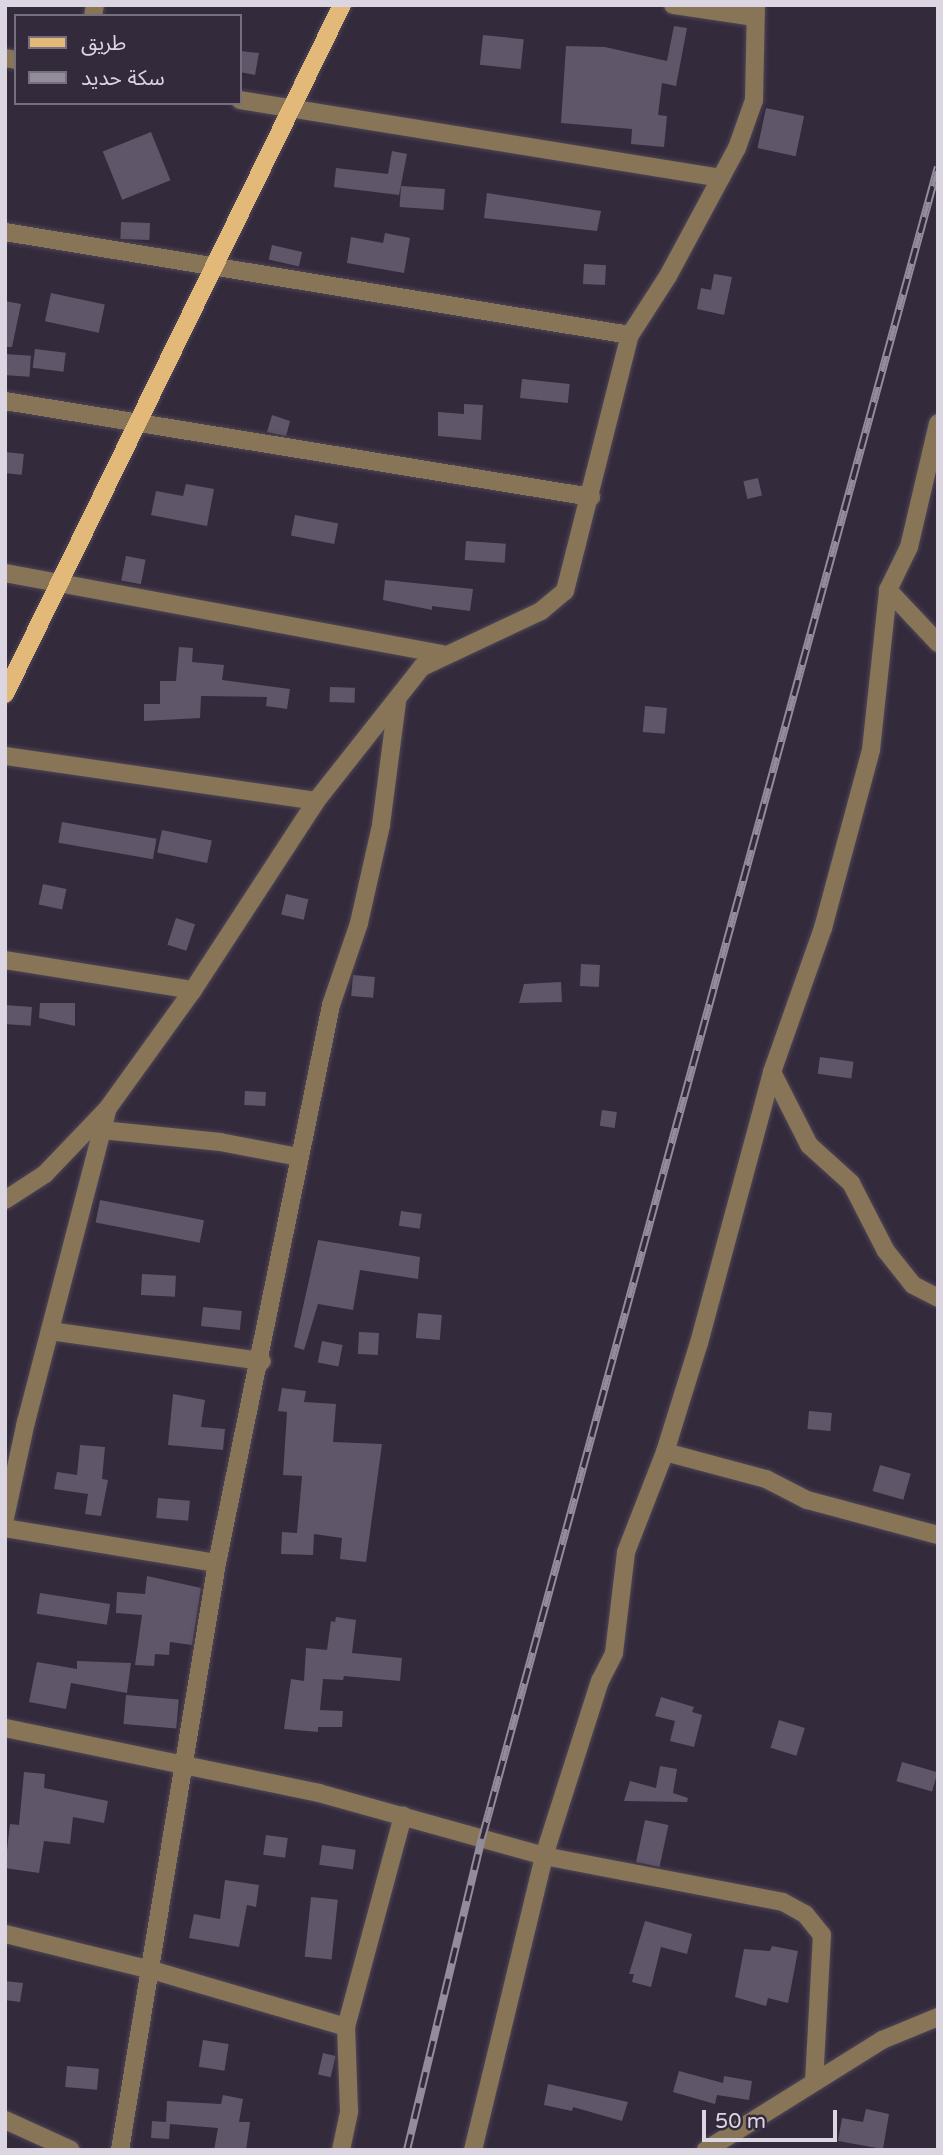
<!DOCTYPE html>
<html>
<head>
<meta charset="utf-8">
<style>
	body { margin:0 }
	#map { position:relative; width:943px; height:2155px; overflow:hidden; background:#332a3c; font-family:"Varela Round","Noto Sans Arabic",sans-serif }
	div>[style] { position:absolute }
	.building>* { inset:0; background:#60566a; transform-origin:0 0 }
	.roads { filter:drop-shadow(0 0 2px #4e4656) drop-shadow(0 0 2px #4e4656) }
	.minor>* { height:18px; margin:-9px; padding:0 9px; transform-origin:9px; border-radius:9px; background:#887456 }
	.major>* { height:18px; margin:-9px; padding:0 9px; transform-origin:9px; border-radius:9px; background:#e2b978 }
	.rail>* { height:8px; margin-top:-4px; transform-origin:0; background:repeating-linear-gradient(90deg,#332a3c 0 16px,#938c9a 0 32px); box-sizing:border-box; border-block:2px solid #938c9a }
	span { translate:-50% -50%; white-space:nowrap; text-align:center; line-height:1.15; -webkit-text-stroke:5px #332a3c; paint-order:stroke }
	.frame { position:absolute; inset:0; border:7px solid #dbd6e1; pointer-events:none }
	.legend { position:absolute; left:14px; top:14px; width:228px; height:91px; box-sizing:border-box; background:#332a3c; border:2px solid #766f7e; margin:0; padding:9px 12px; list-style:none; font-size:21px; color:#dbd6e1 }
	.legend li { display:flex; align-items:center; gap:14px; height:35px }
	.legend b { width:35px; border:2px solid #766f7e }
	.scale { position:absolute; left:702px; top:2110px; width:135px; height:32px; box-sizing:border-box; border:4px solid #dbd6e1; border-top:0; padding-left:9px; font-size:21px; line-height:24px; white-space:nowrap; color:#dbd6e1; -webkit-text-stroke:5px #332a3c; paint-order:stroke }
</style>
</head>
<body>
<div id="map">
	<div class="building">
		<i style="clip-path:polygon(674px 26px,687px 28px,676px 86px,662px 83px,658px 115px,667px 116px,664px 147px,631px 144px,632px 129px,561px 123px,566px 46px,605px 47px,667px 61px)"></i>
		<i style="left:483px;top:35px;width:41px;height:30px;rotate:6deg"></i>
		<i style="clip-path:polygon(240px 51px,259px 53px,255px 75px,240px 72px)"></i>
		<i style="left:766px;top:108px;width:39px;height:41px;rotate:12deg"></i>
		<i style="left:151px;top:132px;width:52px;height:52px;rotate:68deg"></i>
		<i style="clip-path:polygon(392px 151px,407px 154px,399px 195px,334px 187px,336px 168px,388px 174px)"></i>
		<i style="left:401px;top:186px;width:44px;height:21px;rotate:4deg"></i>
		<i style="clip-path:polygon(487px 193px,601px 211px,597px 231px,484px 218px)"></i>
		<i style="left:121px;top:222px;width:29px;height:17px;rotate:2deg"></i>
		<i style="clip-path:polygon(385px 233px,410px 238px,404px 273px,347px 263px,351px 237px,383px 243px)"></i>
		<i style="left:272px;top:245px;width:31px;height:15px;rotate:13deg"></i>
		<i style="left:584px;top:264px;width:22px;height:20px;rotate:3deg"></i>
		<i style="clip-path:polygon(714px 274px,732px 277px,724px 315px,697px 309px,701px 288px,711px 290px)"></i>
		<i style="left:51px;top:293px;width:55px;height:29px;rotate:12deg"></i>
		<i style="clip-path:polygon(5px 301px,21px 304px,12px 347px,5px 347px)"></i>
		<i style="left:35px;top:349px;width:31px;height:19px;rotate:7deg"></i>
		<i style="left:5px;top:354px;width:26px;height:21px;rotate:4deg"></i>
		<i style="left:522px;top:379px;width:48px;height:19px;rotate:6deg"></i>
		<i style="clip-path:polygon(464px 404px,483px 405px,481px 440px,438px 436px,438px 412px,464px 414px)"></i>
		<i style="clip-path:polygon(272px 415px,290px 421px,286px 436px,267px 432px)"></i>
		<i style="left:5px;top:452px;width:19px;height:21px;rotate:6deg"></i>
		<i style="left:758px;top:478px;width:18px;height:15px;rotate:77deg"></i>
		<i style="clip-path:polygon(186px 484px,214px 489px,207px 526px,151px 515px,156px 491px,183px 496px)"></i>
		<i style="left:295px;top:515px;width:44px;height:21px;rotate:11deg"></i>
		<i style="left:466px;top:541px;width:40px;height:19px;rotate:4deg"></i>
		<i style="left:126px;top:556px;width:20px;height:25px;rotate:11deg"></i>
		<i style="clip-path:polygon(385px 580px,473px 589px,470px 611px,432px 606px,432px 610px,383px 600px)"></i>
		<i style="clip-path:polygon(179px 647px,193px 648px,192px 662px,224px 665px,222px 680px,290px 689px,287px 709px,266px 706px,267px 697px,201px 696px,200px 718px,144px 721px,144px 704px,160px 704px,160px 681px,176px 681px)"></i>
		<i style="left:330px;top:687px;width:25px;height:15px;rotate:2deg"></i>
		<i style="left:645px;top:706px;width:22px;height:26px;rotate:5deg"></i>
		<i style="left:62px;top:822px;width:96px;height:21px;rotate:10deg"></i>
		<i style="left:162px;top:830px;width:51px;height:23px;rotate:12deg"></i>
		<i style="left:43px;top:884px;width:24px;height:21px;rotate:12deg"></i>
		<i style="left:286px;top:894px;width:23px;height:21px;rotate:13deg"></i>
		<i style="left:176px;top:918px;width:20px;height:28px;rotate:18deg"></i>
		<i style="left:581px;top:964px;width:19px;height:22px;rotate:3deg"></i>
		<i style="left:353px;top:975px;width:22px;height:21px;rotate:5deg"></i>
		<i style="clip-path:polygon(561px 982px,562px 1002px,519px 1003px,524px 984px)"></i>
		<i style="clip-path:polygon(40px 1003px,75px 1003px,75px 1026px,39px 1018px)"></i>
		<i style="left:5px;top:1005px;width:27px;height:19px;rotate:4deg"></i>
		<i style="left:820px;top:1057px;width:34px;height:17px;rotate:8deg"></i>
		<i style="left:245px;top:1091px;width:21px;height:14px;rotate:3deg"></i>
		<i style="left:602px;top:1110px;width:15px;height:16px;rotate:8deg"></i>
		<i style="left:100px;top:1200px;width:106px;height:23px;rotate:11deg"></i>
		<i style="left:401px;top:1211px;width:21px;height:15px;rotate:8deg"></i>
		<i style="clip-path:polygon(318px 1240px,420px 1257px,418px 1279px,360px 1270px,353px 1310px,318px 1304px,304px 1350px,294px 1347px)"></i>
		<i style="left:142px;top:1274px;width:34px;height:21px;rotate:3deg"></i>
		<i style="left:203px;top:1307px;width:39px;height:19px;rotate:6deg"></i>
		<i style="left:418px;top:1313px;width:24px;height:25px;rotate:5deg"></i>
		<i style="left:359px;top:1332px;width:20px;height:22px;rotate:3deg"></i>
		<i style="left:322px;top:1341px;width:21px;height:22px;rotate:11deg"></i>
		<i style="clip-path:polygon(282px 1388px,306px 1391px,304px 1402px,336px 1404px,333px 1442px,382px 1444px,366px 1562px,340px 1559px,342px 1538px,314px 1534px,313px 1555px,281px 1554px,282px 1532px,297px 1533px,302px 1476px,283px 1475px,287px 1412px,278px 1411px)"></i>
		<i style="clip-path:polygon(173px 1394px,205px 1400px,201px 1427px,225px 1429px,223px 1450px,168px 1445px)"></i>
		<i style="left:809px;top:1411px;width:23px;height:18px;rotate:5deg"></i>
		<i style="clip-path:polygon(80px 1445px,105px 1447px,102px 1479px,108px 1480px,101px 1516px,85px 1514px,88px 1494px,54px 1489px,57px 1472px,77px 1475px)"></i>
		<i style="left:880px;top:1465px;width:32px;height:27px;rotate:16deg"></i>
		<i style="left:158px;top:1498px;width:32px;height:20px;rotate:5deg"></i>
		<i style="clip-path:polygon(147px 1576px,201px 1588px,192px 1645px,170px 1642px,169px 1655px,155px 1654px,154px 1666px,135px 1665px,142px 1615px,116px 1613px,117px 1592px,145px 1594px)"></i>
		<i style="left:40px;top:1593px;width:71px;height:21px;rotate:9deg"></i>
		<i style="clip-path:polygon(336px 1617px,356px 1620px,352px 1653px,402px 1658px,400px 1681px,344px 1676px,343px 1680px,323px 1679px,320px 1710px,343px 1711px,342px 1727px,318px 1727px,318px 1732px,284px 1729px,291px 1679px,304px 1681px,306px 1648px,327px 1650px,331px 1621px,335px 1622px)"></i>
		<i style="clip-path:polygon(77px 1661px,131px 1663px,127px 1693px,71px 1683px,66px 1709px,29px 1702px,37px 1662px,77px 1669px)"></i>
		<i style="left:126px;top:1695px;width:53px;height:29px;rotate:5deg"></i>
		<i style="clip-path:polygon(661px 1697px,694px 1707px,692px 1712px,702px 1715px,694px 1747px,670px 1741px,675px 1721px,655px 1716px)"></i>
		<i style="left:779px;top:1720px;width:27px;height:29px;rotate:17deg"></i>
		<i style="left:902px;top:1762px;width:37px;height:20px;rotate:16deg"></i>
		<i style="clip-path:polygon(660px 1766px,677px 1769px,673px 1793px,688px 1798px,687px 1802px,624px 1801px,630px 1781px,656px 1788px)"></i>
		<i style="clip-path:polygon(24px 1772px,45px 1774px,44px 1788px,108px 1801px,104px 1823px,73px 1817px,70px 1844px,44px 1841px,39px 1873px,5px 1868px,10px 1824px,19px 1825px)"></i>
		<i style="left:645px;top:1820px;width:24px;height:43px;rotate:12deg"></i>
		<i style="left:266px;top:1835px;width:22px;height:20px;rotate:8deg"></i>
		<i style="left:322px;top:1845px;width:34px;height:20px;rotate:8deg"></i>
		<i style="clip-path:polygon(225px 1880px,259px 1885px,256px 1907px,247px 1905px,239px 1947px,189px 1938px,194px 1914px,220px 1919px)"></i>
		<i style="left:311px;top:1897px;width:27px;height:60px;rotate:6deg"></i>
		<i style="clip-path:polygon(645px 1921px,692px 1934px,687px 1954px,661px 1947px,651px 1987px,632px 1982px,634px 1974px,629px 1974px)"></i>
		<i style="clip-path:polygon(772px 1946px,798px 1951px,788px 2003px,768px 1998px,766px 2006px,735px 1997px,744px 1949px,770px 1951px)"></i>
		<i style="clip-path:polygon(5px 1981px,23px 1983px,20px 2002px,5px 2000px)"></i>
		<i style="left:203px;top:2040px;width:26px;height:27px;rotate:9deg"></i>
		<i style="left:323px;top:2053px;width:13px;height:22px;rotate:13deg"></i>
		<i style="left:67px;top:2066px;width:32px;height:21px;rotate:5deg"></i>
		<i style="clip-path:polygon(679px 2071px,723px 2083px,724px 2076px,752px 2081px,749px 2100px,717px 2095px,715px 2104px,673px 2092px)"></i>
		<i style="clip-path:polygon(548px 2084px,628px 2102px,622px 2121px,573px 2107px,572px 2111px,544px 2105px)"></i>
		<i style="clip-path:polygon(223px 2095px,243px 2099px,239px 2122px,250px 2122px,246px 2150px,214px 2150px,218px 2128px,170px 2124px,169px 2139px,151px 2138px,152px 2121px,166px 2122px,167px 2101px,221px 2104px)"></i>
		<i style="clip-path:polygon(866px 2109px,889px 2114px,883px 2149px,838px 2141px,842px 2118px,863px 2122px)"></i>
	</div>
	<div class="roads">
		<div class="minor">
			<i style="left:673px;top:5px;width:82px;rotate:8.4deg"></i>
			<i style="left:93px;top:16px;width:11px;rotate:-80deg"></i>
			<i style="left:5px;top:58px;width:11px;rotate:10deg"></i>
			<i style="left:240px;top:100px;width:487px;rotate:9.2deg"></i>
			<i style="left:5px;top:232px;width:633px;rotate:9.36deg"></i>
			<i style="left:5px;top:401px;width:594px;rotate:9.3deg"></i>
			<i style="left:5px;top:573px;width:444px;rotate:10.5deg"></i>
			<i style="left:888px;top:590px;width:73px;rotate:46.7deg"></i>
			<i style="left:5px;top:756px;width:314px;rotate:8.2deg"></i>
			<i style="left:5px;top:960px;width:190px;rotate:9.1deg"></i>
			<i style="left:772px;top:1072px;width:82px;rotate:63.1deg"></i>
			<i style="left:809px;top:1145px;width:57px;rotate:42.1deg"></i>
			<i style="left:851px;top:1183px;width:76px;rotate:62.8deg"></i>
			<i style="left:886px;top:1251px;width:43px;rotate:51.5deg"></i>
			<i style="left:913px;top:1285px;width:28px;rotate:27deg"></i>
			<i style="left:102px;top:1130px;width:119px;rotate:5.8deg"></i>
			<i style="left:220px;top:1142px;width:80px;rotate:10.8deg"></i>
			<i style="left:5px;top:1200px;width:48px;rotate:-33deg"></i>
			<i style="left:45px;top:1174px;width:91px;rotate:-46.3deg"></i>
			<i style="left:108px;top:1108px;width:145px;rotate:-54.2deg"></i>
			<i style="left:193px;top:990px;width:225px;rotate:-56.9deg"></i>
			<i style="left:316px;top:801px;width:171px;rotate:-51.7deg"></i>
			<i style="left:422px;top:667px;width:132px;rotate:-25.2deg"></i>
			<i style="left:541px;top:611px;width:31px;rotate:-40deg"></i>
			<i style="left:565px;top:591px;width:264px;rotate:-75.8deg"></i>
			<i style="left:630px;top:335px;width:70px;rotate:-57.2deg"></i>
			<i style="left:668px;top:276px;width:145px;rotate:-61.7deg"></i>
			<i style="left:737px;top:148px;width:51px;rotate:-70.5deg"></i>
			<i style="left:754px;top:100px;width:95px;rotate:-88.8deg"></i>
			<i style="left:50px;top:1331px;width:214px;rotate:8.1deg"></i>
			<i style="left:665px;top:1452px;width:105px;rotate:15deg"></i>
			<i style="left:766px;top:1479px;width:46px;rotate:27.1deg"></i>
			<i style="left:807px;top:1500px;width:136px;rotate:15deg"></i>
			<i style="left:5px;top:1518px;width:98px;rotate:-77.7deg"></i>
			<i style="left:26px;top:1422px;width:320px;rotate:-75.4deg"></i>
			<i style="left:5px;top:1528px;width:215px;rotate:9.4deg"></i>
			<i style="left:5px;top:1728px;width:321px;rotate:11.7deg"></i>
			<i style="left:319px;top:1793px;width:234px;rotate:15.6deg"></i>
			<i style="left:544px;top:1856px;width:243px;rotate:10.9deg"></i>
			<i style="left:783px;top:1902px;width:25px;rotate:29deg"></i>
			<i style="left:805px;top:1914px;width:27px;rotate:51deg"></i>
			<i style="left:822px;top:1935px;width:146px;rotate:93.1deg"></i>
			<i style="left:5px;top:1934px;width:147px;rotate:13.8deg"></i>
			<i style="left:148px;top:1969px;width:206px;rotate:16.3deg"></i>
			<i style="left:5px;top:2120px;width:72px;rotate:24.4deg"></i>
			<i style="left:120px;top:2150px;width:595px;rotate:-80.62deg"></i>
			<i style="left:217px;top:1563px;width:570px;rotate:-78.45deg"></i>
			<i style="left:331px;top:1005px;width:87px;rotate:-71.1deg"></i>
			<i style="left:359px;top:923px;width:100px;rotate:-77.3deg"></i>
			<i style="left:381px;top:825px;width:124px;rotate:-82.6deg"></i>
			<i style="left:341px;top:2150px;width:40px;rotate:-78deg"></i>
			<i style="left:349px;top:2111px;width:84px;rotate:-92deg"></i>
			<i style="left:346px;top:2027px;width:219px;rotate:-74.9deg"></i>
			<i style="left:473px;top:2150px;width:302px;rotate:-76.4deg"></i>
			<i style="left:544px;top:1856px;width:184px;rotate:-72.3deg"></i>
			<i style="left:600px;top:1681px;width:31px;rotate:-63deg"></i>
			<i style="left:614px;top:1653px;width:102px;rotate:-83.2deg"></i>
			<i style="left:626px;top:1552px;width:107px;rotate:-68.7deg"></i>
			<i style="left:665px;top:1452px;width:114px;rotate:-72.7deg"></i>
			<i style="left:699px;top:1343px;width:281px;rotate:-74.9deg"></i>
			<i style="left:772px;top:1072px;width:153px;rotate:-70.5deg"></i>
			<i style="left:823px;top:928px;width:184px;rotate:-74.9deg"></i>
			<i style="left:871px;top:750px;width:161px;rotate:-83.9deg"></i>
			<i style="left:888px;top:590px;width:48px;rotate:-64deg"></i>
			<i style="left:909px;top:547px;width:127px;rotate:-76.8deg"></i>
			<i style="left:706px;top:2150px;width:208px;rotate:-32deg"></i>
			<i style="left:882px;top:2040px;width:61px;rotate:-22.3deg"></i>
		</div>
		<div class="major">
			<i style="left:5px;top:694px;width:767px;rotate:-63.94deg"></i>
		</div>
	</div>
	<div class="rail">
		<i style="left:407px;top:2150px;width:321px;rotate:-76.5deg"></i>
		<i style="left:482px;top:1838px;width:1732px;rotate:-74.74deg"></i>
	</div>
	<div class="frame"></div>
	<ul class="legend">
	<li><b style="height:9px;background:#e2b978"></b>طريق</li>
	<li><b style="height:9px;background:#938c9a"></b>سكة حديد</li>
	</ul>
	<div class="scale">50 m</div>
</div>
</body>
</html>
